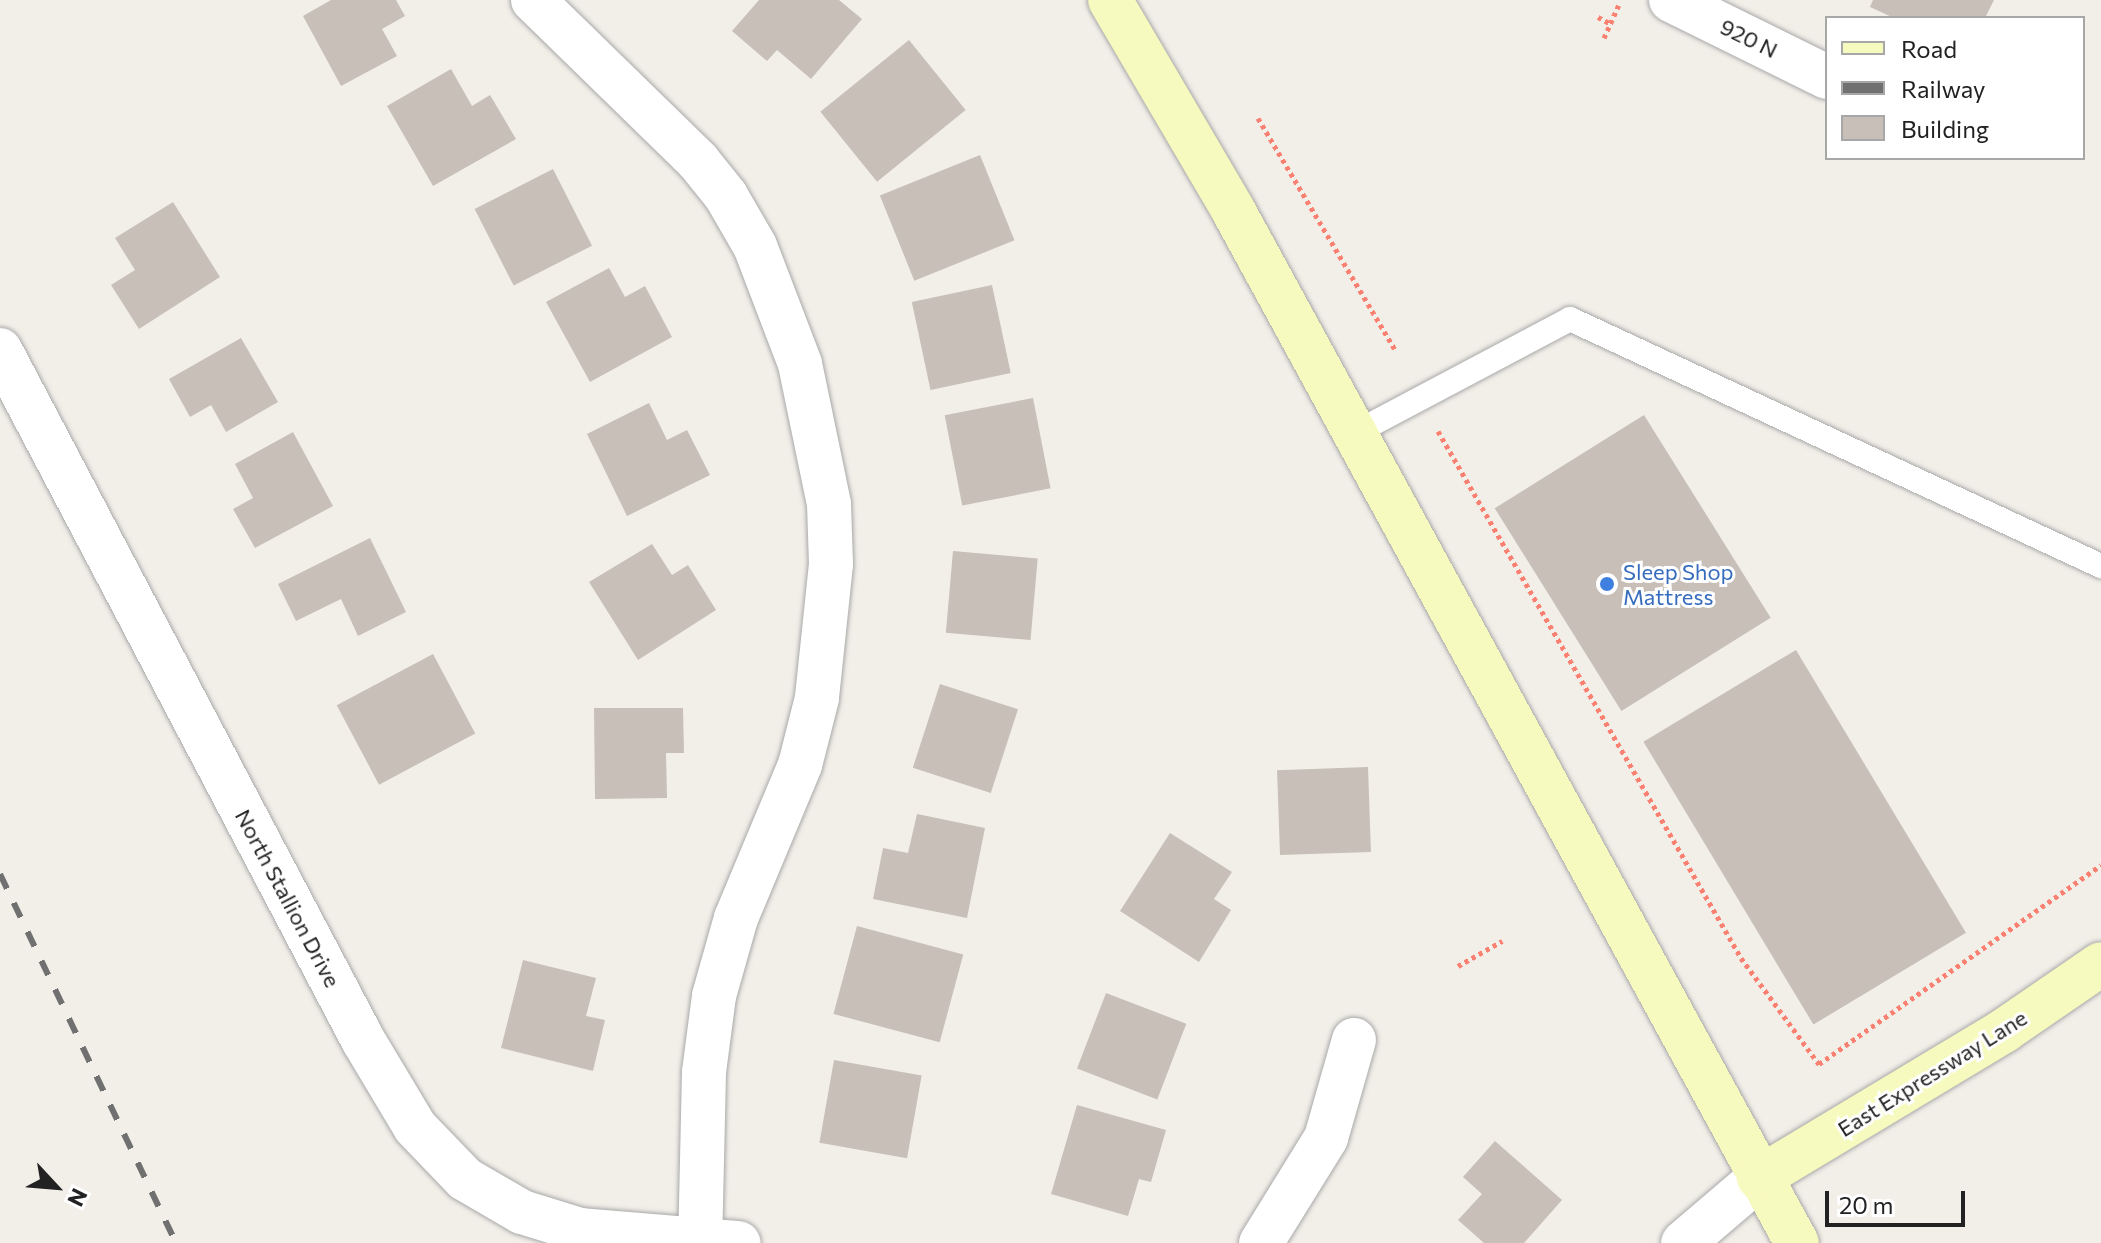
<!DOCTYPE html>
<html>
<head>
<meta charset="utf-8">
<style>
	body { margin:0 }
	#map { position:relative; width:2101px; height:1243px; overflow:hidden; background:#f2efe9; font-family:Commissioner,sans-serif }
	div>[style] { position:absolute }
	.building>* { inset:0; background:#c7bfb8; transform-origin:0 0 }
	.path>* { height:5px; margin-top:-2.5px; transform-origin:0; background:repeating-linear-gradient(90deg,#fa8072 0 4px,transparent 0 8px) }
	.roads { filter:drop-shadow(0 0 2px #a9a9a9) drop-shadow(0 0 2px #a9a9a9) }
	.lane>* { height:24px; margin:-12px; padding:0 12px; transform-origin:12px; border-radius:12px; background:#fff }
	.street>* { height:44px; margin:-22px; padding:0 22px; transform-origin:22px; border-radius:22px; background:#fff }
	.secondary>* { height:44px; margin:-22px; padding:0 22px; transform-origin:22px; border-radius:22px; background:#f7fabf }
	.rail>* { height:6px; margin-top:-3px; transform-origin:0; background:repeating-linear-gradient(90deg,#707070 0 16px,transparent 0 32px) }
	.dots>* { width:22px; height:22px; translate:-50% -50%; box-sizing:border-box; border:4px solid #fff; border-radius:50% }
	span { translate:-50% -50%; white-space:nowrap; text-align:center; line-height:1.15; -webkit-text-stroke:6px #fff; paint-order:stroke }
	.street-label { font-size:22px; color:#222 }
	.shop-label { font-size:22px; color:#366cbe }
	.left { translate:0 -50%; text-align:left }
	.legend { position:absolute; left:1825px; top:16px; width:260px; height:144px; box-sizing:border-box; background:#fff; border:2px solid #a7a7a7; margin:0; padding:10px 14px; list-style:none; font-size:24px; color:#222 }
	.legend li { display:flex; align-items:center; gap:16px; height:40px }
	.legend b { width:40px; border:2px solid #a7a7a7 }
	.north { position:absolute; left:16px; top:1147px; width:80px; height:80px; -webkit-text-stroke:6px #fff; paint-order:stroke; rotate:116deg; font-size:22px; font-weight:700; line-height:32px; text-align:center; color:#222 }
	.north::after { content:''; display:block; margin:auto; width:28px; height:36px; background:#222; clip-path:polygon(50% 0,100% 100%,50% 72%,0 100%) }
	.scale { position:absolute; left:1825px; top:1191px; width:140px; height:36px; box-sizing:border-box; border:4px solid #222; border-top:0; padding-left:10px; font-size:24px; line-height:28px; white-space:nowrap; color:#222; -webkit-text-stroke:6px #fff; paint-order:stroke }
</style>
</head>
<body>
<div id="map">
	<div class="building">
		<i style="clip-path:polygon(331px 0,396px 0,405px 16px,382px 29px,397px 56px,341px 86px,303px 16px)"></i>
		<i style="clip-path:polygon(759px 0,839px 0,862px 19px,811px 79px,777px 50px,767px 61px,732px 31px)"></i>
		<i style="clip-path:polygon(1873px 0,1994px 0,1985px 18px,1894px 18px,1870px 7px)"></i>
		<i style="left:909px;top:40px;width:90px;height:114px;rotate:51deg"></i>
		<i style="clip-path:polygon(451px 69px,472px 106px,490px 95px,516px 139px,433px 186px,387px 106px)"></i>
		<i style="left:980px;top:155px;width:92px;height:108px;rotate:68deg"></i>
		<i style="left:553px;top:169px;width:86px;height:88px;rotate:63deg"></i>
		<i style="clip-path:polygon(173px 202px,220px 277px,139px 329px,111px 285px,135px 270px,115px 238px)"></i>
		<i style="clip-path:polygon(609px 268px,625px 297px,645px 286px,672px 337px,590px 382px,546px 302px)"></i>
		<i style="left:992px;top:285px;width:90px;height:82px;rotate:78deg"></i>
		<i style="clip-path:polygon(241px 338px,278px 402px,226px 432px,211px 405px,190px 417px,169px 379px)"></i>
		<i style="left:1033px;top:398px;width:92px;height:90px;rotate:79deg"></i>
		<i style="clip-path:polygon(649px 403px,667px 440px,687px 430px,710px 475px,627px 516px,587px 434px)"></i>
		<i style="left:1644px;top:415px;width:239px;height:176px;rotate:58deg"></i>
		<i style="clip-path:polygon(293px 432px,333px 506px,255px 548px,233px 509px,253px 498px,235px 464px)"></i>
		<i style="clip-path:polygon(370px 538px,406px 612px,358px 636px,341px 599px,296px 621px,278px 584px)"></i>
		<i style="clip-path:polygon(652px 544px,672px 575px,688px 565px,716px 610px,638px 660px,589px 582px)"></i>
		<i style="left:953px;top:551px;width:85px;height:82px;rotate:5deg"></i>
		<i style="left:1796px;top:650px;width:330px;height:178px;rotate:59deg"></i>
		<i style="left:433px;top:654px;width:90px;height:109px;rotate:62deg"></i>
		<i style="left:940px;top:684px;width:82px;height:88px;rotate:18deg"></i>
		<i style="clip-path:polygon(594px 708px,683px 708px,684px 753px,666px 753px,667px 798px,595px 799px)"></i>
		<i style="left:1368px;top:767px;width:85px;height:91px;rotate:88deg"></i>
		<i style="clip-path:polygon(917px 814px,985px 828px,967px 918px,873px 899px,883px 848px,908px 853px)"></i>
		<i style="clip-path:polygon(1170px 833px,1232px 872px,1214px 899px,1231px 910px,1199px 962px,1120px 911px)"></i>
		<i style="left:857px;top:926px;width:110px;height:91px;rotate:15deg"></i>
		<i style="clip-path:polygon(523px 960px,596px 978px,586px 1016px,605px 1020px,593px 1071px,501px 1048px)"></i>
		<i style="left:1106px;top:993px;width:86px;height:81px;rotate:21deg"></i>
		<i style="left:834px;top:1060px;width:89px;height:84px;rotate:10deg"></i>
		<i style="clip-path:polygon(1077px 1105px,1166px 1130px,1151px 1182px,1139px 1179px,1128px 1216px,1051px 1194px)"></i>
		<i style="clip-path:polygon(1495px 1141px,1562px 1200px,1524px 1243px,1484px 1243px,1458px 1220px,1482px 1194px,1463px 1177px)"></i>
	</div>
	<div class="path">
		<i style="left:1598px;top:17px;width:15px;rotate:28deg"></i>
		<i style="left:1604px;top:38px;width:36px;rotate:-66deg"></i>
		<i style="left:1258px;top:118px;width:271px;rotate:59.4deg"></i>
		<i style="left:1438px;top:431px;width:608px;rotate:60.1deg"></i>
		<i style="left:1741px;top:958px;width:132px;rotate:53.7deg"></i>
		<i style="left:1819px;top:1064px;width:345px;rotate:-35.2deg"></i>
		<i style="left:1458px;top:966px;width:51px;rotate:-29.6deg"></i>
	</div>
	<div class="roads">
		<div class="lane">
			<i style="left:1355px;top:433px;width:243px;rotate:-27.9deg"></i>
			<i style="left:1570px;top:319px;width:586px;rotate:24.95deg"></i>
		</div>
		<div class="street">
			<i style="left:533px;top:0;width:231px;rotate:44.3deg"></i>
			<i style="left:698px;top:161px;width:45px;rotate:51.3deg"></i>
			<i style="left:726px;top:196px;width:58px;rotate:59.9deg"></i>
			<i style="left:755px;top:246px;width:126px;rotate:69.1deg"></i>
			<i style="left:800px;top:364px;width:143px;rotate:78.3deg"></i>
			<i style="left:829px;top:504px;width:60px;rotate:88.1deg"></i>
			<i style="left:831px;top:564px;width:135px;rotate:96deg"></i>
			<i style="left:817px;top:698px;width:69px;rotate:104.2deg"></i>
			<i style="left:800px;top:765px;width:166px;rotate:112.7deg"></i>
			<i style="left:736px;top:918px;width:81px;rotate:105.8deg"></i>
			<i style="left:714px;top:996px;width:77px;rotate:97.5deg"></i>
			<i style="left:704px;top:1072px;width:171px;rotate:91.3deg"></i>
			<i style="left:1671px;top:0;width:174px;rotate:26.3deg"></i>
			<i style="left:0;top:350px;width:780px;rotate:62.25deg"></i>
			<i style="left:363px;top:1040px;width:101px;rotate:59.1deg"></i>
			<i style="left:415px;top:1127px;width:72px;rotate:46.1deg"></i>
			<i style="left:465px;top:1179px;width:66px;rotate:30.1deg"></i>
			<i style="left:522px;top:1212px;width:61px;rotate:17.2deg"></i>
			<i style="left:580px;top:1230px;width:159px;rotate:4.7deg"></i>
			<i style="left:1261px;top:1243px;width:123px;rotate:-58.2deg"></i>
			<i style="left:1326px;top:1138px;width:102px;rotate:-74.1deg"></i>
			<i style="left:1683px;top:1243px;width:100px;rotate:-40.5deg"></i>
		</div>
		<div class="secondary">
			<i style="left:1110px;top:0;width:243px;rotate:59.6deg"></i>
			<i style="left:1233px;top:210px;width:1177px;rotate:61.37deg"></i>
			<i style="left:1759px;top:1178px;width:287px;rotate:-31deg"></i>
			<i style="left:2005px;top:1030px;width:116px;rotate:-34.5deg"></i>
		</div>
	</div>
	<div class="rail">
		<i style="left:0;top:874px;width:409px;rotate:64.5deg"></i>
	</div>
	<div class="dots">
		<i style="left:1607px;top:584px;background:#3f7fe0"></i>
	</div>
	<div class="street-label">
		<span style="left:1749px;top:38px;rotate:26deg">920 N</span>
		<span style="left:288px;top:898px;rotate:62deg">North Stallion Drive</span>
		<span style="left:1932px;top:1073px;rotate:-32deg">East Expressway Lane</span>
	</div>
	<div class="shop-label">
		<span class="left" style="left:1623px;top:584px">Sleep Shop<br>Mattress</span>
	</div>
	<ul class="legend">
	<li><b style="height:10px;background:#f7fabf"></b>Road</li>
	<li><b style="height:10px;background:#707070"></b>Railway</li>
	<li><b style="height:22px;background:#c7bfb8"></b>Building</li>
	</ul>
	<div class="north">N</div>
	<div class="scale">20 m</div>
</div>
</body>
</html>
